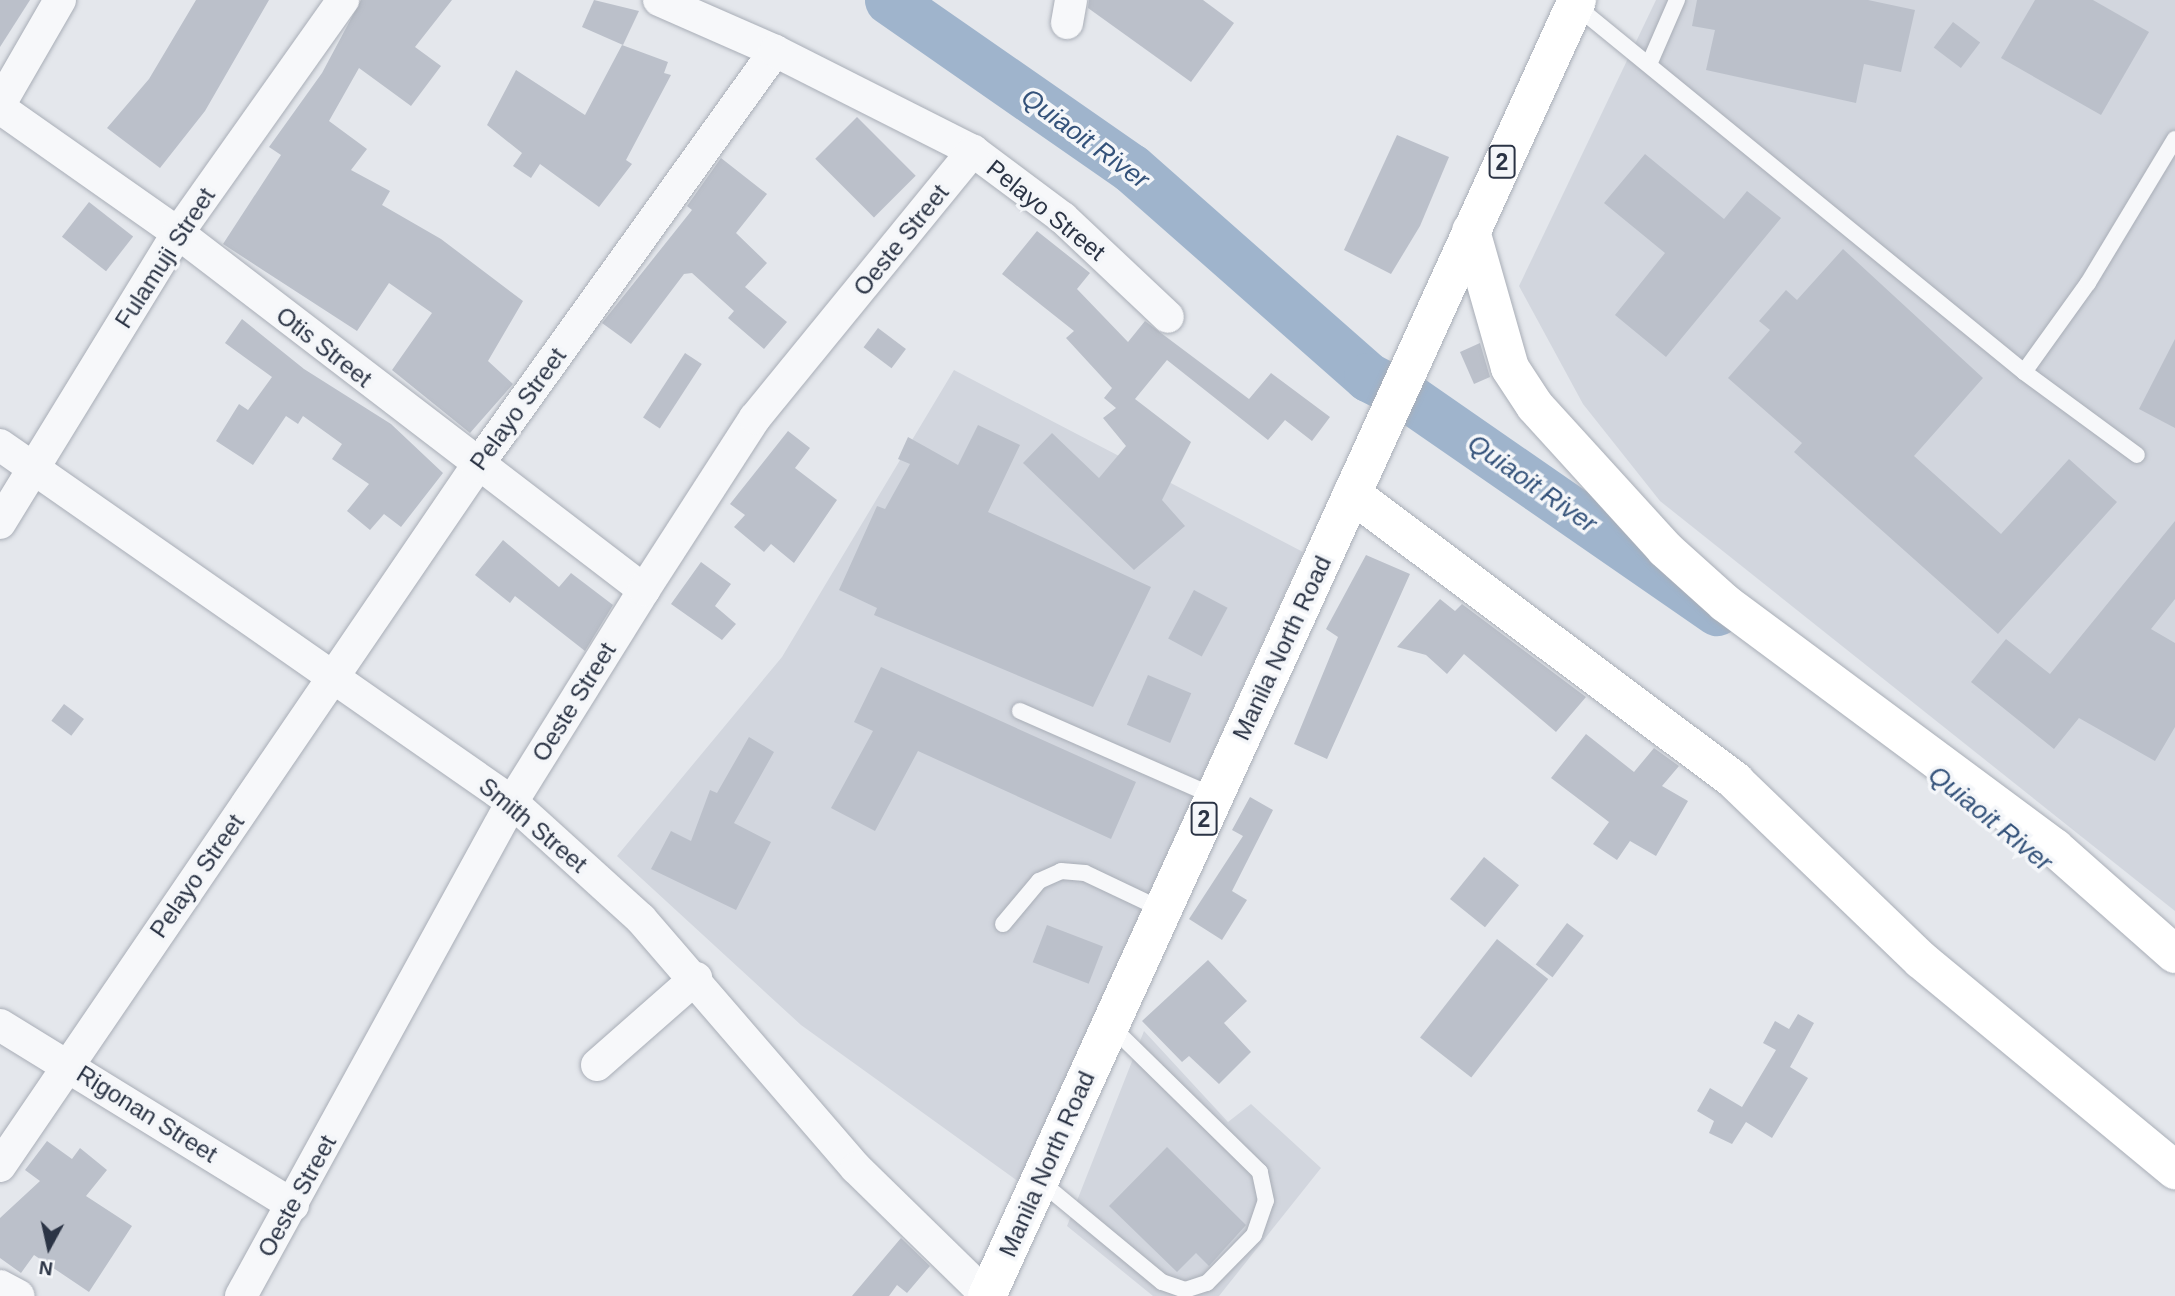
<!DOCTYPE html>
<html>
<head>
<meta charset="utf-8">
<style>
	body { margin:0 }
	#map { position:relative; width:2175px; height:1296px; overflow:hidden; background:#e4e7ec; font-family:Helvetica,sans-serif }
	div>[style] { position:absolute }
	.built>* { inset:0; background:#d2d6de }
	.river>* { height:49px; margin:-24.5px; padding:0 24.5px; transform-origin:24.5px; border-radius:24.5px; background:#9fb4cc }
	.building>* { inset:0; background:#bbc0ca; transform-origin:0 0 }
	.roads { filter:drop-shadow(0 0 2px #a9aeb7) drop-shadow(0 0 2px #a9aeb7) }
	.lane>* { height:16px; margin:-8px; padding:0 8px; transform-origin:8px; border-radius:8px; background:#f7f8fa }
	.street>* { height:32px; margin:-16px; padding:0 16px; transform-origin:16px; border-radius:16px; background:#f7f8fa }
	.secondary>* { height:38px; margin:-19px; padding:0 19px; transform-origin:19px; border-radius:19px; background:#fff }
	.highway>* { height:38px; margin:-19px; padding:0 19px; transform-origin:19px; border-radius:19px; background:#fff }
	span { translate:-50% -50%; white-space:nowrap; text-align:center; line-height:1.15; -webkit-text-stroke:7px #f4f6f9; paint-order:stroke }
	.shield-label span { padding:2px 5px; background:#f4f6f9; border:2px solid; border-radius:5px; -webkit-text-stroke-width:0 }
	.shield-label { font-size:23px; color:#2b3445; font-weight:700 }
	.street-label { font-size:24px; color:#2b3445 }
	.water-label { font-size:26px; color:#34527a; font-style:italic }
	.north { position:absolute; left:14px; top:1212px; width:70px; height:70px; -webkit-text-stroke:5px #f4f6f9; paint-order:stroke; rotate:188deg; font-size:19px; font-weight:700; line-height:28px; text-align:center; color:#2b3445 }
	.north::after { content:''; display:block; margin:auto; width:24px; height:32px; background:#2b3445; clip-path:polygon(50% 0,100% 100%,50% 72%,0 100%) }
</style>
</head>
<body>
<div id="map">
	<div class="built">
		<i style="clip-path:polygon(1656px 0,2175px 0,2175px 911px,1660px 501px,1583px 404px,1519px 286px)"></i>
		<i style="clip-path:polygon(954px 370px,1303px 552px,1019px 1182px,801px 1025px,617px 856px,782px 657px)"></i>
		<i style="clip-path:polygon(1144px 1031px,1228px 1122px,1251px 1104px,1321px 1168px,1219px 1296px,1153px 1296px,1067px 1226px)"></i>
	</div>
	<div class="river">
		<i style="left:889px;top:0;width:295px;rotate:34.8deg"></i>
		<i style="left:1131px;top:168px;width:316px;rotate:41.4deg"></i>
		<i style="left:1368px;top:377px;width:42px;rotate:26.6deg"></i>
		<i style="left:1406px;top:396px;width:378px;rotate:34.7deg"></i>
	</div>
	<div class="building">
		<i style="clip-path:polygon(0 0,30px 0,0 47px)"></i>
		<i style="clip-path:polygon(196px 0,269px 0,205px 111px,160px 168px,107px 128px,149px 79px)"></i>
		<i style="clip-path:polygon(361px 0,452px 0,415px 47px,441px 66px,411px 106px,359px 68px,329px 121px,367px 149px,351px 170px,390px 191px,382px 205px,441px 239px,523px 301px,488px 361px,513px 384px,470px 433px,392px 370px,432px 313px,389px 283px,357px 331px,223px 244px,281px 155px,269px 147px,322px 73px)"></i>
		<i style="clip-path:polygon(594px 0,639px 11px,623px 45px,582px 27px)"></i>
		<i style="clip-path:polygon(1089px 0,1203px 0,1234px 23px,1191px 82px,1088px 8px)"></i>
		<i style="clip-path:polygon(1697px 0,1868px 0,1915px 10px,1901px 72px,1864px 64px,1856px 103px,1706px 70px,1715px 30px,1692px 26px)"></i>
		<i style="clip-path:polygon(2035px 0,2093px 0,2149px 32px,2101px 115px,2001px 58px)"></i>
		<i style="left:1953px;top:22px;width:34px;height:32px;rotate:37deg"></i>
		<i style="clip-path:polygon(622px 45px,668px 62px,664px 73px,671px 75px,626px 160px,632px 164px,599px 207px,540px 164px,531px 178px,513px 166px,522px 153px,487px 125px,516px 70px,585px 115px)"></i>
		<i style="left:857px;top:117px;width:83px;height:59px;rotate:45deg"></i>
		<i style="clip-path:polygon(1397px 135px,1449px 157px,1420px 226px,1391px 274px,1344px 250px)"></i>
		<i style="clip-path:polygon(1645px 154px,1724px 219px,1747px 191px,1781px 218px,1666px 357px,1615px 315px,1665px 253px,1604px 203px)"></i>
		<i style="clip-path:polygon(721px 158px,767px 194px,736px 233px,767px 263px,745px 287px,787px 322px,764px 349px,728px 318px,734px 311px,692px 273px,684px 274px,631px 344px,602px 323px,692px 210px,687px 206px)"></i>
		<i style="left:89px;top:202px;width:56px;height:44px;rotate:38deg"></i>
		<i style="clip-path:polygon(1037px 231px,1090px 273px,1077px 289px,1128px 342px,1145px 321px,1249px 399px,1271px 373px,1330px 417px,1312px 441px,1285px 420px,1268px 440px,1167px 360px,1135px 399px,1191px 442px,1162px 500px,1185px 526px,1134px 570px,1023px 463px,1052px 433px,1099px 478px,1126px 446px,1103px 418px,1116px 408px,1104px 398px,1112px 388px,1066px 338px,1074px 331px,1002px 274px)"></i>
		<i style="clip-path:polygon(1843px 249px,1983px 378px,1914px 456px,2001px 534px,2069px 459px,2117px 502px,1998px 634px,1794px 452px,1802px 443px,1728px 378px,1770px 330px,1759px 321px,1786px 290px,1797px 300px)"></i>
		<i style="clip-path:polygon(242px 319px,304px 369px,391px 424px,443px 473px,401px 527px,384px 514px,370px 530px,347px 511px,369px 484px,332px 459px,342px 444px,303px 416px,298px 424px,286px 416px,253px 465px,216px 441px,239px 404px,248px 410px,272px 377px,225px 343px)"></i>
		<i style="left:878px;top:328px;width:35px;height:24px;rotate:37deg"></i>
		<i style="clip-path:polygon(2175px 339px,2175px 428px,2139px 409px)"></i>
		<i style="clip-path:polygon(1480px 343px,1490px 377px,1474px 384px,1460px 352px)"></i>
		<i style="left:685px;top:353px;width:20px;height:77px;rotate:33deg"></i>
		<i style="clip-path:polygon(978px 425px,1020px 445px,988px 512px,1151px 587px,1093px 707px,874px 615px,877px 608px,839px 590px,877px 506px,885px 509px,910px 464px,898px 459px,908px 437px,958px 465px)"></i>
		<i style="clip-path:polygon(788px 431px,810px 448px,795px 468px,837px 500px,794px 563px,771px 544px,764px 552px,734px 527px,745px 515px,730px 504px)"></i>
		<i style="clip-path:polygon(2175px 521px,2175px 599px,2151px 629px,2175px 643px,2175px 727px,2155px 761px,2079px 718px,2054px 749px,1971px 682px,2006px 639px,2050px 674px)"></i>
		<i style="clip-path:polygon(503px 540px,559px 587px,571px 573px,613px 605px,585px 651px,515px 596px,510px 603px,475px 575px)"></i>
		<i style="clip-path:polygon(1366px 555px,1410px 574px,1327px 759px,1294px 744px,1338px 637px,1326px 629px)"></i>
		<i style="clip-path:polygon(701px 562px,731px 584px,715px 606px,736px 624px,722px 640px,671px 604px)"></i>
		<i style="left:1194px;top:590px;width:38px;height:55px;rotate:28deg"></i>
		<i style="clip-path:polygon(1440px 599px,1455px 611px,1462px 604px,1586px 697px,1556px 732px,1464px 654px,1447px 674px,1426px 655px,1397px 647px)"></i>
		<i style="clip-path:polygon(881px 667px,1136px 782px,1111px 839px,918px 751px,875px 831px,831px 808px,873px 731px,854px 722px)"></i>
		<i style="left:1148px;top:675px;width:47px;height:54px;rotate:23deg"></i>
		<i style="left:64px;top:704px;width:25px;height:21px;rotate:37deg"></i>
		<i style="clip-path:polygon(1586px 734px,1634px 772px,1654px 748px,1679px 766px,1662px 786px,1688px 801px,1656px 856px,1630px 841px,1617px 860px,1593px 844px,1609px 822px,1551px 778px)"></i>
		<i style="clip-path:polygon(749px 737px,774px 752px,734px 823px,771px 842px,736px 910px,651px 869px,671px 831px,691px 841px,710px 790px,717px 793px)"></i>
		<i style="clip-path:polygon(1250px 797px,1273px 810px,1232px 891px,1247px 900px,1222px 940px,1189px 919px,1243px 836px,1232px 830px)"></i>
		<i style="left:1484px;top:857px;width:45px;height:54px;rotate:39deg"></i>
		<i style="left:1567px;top:923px;width:21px;height:52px;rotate:37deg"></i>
		<i style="left:1047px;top:925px;width:60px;height:40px;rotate:21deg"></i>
		<i style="left:1497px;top:939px;width:65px;height:125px;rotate:38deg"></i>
		<i style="clip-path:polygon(1208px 960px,1247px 1001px,1224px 1023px,1251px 1052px,1219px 1084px,1189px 1056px,1182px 1062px,1142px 1021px)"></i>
		<i style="clip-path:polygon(1798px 1014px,1814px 1023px,1790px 1067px,1808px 1078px,1772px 1138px,1746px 1122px,1732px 1144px,1709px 1133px,1714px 1121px,1697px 1111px,1710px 1088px,1742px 1107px,1776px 1050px,1763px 1043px,1775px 1021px,1789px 1029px)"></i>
		<i style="clip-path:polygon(47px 1141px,72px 1159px,80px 1148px,107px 1170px,86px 1196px,132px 1226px,89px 1292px,34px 1255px,21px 1273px,0 1258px,0 1218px,40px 1181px,25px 1170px)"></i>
		<i style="clip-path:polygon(1167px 1147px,1246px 1225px,1209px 1266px,1196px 1253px,1177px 1272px,1109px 1206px)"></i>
		<i style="clip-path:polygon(901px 1238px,930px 1266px,907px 1293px,897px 1285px,889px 1296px,852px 1296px)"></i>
	</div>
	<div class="roads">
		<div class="lane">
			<i style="left:1575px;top:5px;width:580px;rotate:39.26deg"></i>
			<i style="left:2024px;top:372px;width:140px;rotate:36.3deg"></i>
			<i style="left:1650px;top:62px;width:68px;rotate:-66.5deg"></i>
			<i style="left:2024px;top:372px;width:110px;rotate:-54.3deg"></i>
			<i style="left:2088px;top:283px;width:168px;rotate:-58.9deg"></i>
			<i style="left:1020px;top:711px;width:212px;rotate:23.7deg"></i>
			<i style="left:1003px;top:924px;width:56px;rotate:-50.1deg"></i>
			<i style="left:1039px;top:881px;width:24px;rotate:-24deg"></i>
			<i style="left:1061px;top:871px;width:24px;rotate:5deg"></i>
			<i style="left:1085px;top:873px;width:86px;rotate:25.4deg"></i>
			<i style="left:1041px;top:1182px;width:157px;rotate:39.6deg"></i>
			<i style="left:1162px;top:1282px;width:24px;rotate:19deg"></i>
			<i style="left:1185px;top:1290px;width:23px;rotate:-18deg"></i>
			<i style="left:1207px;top:1283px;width:67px;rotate:-45.6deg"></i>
			<i style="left:1254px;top:1235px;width:36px;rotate:-71deg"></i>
			<i style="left:1266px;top:1201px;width:30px;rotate:-102deg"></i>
			<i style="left:1260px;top:1172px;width:209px;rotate:-135.6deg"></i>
		</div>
		<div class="street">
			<i style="left:659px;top:0;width:127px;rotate:23.7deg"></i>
			<i style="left:1067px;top:23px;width:23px;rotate:-80deg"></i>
			<i style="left:0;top:104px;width:120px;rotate:-60deg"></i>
			<i style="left:0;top:108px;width:218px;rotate:35.1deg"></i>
			<i style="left:178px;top:233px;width:587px;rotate:37.46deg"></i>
			<i style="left:0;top:445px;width:624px;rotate:34.89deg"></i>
			<i style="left:512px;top:802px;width:174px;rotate:42.2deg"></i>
			<i style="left:641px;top:919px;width:329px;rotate:49.2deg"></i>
			<i style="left:856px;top:1168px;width:183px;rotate:44.3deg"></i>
			<i style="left:0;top:523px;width:340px;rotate:-58.5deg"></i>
			<i style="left:178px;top:233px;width:286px;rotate:-54.7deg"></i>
			<i style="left:0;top:1025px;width:344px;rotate:31.6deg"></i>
			<i style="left:597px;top:1065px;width:132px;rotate:-41.3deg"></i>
			<i style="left:0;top:1166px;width:847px;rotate:-55.73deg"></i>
			<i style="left:477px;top:466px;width:511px;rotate:-54.32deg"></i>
			<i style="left:775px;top:51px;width:222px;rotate:26.8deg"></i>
			<i style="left:973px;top:151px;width:112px;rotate:36.7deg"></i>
			<i style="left:1063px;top:218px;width:144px;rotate:43.3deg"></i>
			<i style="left:0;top:1286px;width:21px;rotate:28deg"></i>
			<i style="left:241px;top:1296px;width:563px;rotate:-61.25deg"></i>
			<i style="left:512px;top:802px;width:250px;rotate:-58.1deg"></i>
			<i style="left:644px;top:590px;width:205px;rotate:-57.2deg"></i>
			<i style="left:755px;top:418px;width:345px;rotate:-50.8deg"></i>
		</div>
		<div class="secondary">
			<i style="left:1471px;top:231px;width:142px;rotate:74.1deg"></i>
			<i style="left:1510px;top:368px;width:45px;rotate:56.7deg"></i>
			<i style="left:1535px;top:406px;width:193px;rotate:47.7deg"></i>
			<i style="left:1665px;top:549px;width:81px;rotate:42deg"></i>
			<i style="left:1725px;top:603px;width:411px;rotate:36.6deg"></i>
			<i style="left:2055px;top:848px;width:160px;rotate:41.5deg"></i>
			<i style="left:1352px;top:494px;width:479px;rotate:36.8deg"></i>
			<i style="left:1735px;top:781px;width:258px;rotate:43.9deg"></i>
			<i style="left:1921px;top:960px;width:330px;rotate:39.6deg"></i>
		</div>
		<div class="highway">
			<i style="left:987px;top:1296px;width:1424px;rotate:-65.52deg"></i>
		</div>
	</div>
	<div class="shield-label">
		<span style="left:1502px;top:162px">2</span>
		<span style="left:1204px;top:819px">2</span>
	</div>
	<div class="street-label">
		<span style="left:1046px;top:210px;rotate:39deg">Pelayo Street</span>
		<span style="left:901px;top:240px;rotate:-51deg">Oeste Street</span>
		<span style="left:165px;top:258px;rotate:-57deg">Fulamuji Street</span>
		<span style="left:324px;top:347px;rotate:38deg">Otis Street</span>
		<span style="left:518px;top:409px;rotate:-54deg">Pelayo Street</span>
		<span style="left:1282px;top:648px;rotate:-65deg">Manila North Road</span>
		<span style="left:574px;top:702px;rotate:-58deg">Oeste Street</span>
		<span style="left:533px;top:825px;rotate:40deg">Smith Street</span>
		<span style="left:197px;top:876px;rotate:-55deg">Pelayo Street</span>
		<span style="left:147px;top:1114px;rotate:32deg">Rigonan Street</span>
		<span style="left:1047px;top:1164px;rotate:-66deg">Manila North Road</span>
		<span style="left:297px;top:1196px;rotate:-61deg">Oeste Street</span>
	</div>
	<div class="water-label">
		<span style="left:1085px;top:139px;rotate:36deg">Quiaoit River</span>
		<span style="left:1532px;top:484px;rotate:35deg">Quiaoit River</span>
		<span style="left:1990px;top:819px;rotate:39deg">Quiaoit River</span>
	</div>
	<div class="north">N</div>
</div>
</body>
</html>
